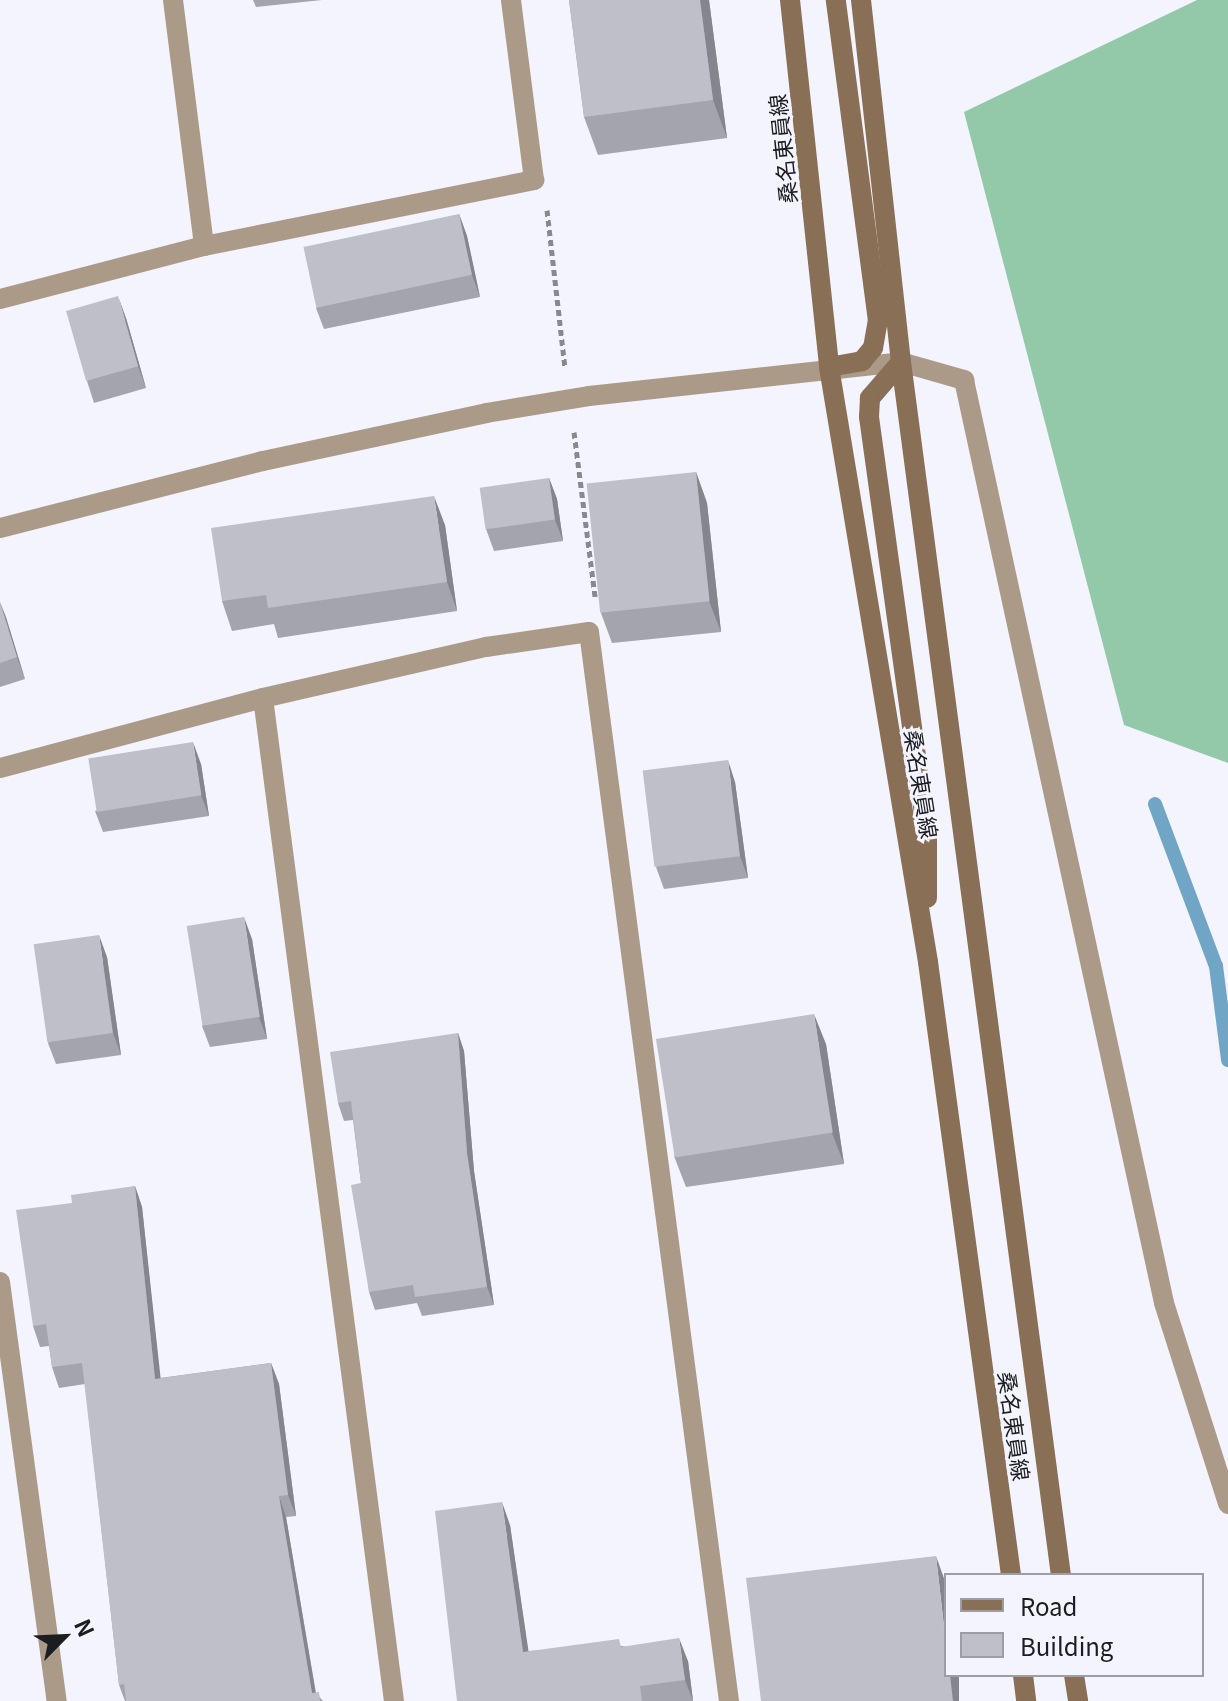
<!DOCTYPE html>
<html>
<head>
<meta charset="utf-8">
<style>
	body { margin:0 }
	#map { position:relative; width:1228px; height:1701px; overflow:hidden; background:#f3f4fe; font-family:Georgia,"Noto Sans JP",serif }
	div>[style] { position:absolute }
	.forest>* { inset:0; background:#93c9a8 }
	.stream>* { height:14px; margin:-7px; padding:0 7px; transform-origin:7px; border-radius:7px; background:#71a5c6 }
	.path>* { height:5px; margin-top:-2.5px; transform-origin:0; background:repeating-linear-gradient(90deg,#888990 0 6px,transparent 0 10px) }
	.minor>* { height:20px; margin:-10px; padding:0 10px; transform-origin:10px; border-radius:10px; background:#ac9a89 }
	.tertiary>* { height:20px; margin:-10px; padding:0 10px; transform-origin:10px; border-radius:10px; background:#ac9a89 }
	.secondary>* { height:20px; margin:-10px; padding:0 10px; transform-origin:10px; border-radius:10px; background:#896f55 }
	.wall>* { inset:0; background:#a3a4ad }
	.shaded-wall>* { inset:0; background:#85868d; transform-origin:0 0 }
	.building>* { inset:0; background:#bebfc9; transform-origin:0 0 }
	span { translate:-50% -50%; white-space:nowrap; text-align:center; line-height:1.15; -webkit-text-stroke:6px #f3f4fe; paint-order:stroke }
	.street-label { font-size:22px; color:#1c1d20 }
	.legend { position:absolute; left:944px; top:1573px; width:260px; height:104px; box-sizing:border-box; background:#f3f4fe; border:2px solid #9d9ea5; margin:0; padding:10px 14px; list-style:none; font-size:24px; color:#1c1d20 }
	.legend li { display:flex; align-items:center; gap:16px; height:40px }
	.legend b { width:40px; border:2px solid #9d9ea5 }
	.north { position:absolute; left:24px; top:1597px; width:80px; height:80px; -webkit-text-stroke:6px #f3f4fe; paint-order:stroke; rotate:66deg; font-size:22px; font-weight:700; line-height:32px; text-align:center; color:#1c1d20 }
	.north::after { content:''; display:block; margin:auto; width:28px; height:36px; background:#1c1d20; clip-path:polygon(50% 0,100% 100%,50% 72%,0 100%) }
</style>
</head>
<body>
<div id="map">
	<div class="forest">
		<i style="clip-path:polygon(1197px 0,1228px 0,1228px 763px,1124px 725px,964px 112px)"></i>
	</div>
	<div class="stream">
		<i style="left:1155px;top:804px;width:173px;rotate:69.4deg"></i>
		<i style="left:1216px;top:966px;width:95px;rotate:82.7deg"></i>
	</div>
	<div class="path">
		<i style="left:547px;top:210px;width:158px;rotate:83.5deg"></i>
		<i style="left:574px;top:432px;width:166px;rotate:82.7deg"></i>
	</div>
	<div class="minor">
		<i style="left:173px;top:0;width:248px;rotate:82.8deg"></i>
		<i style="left:0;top:299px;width:211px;rotate:-14.6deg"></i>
		<i style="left:204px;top:246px;width:337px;rotate:-11.3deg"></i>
		<i style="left:534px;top:180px;width:181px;rotate:-97.3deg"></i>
		<i style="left:901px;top:362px;width:66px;rotate:15.9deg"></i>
		<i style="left:964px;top:380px;width:944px;rotate:77.77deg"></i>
		<i style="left:1164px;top:1303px;width:211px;rotate:72.3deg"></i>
		<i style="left:263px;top:698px;width:1012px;rotate:82.56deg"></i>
		<i style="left:0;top:768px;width:272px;rotate:-14.9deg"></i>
		<i style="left:263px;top:698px;width:229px;rotate:-12.9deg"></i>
		<i style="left:486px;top:647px;width:104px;rotate:-8.3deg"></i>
		<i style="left:589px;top:632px;width:1078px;rotate:82.54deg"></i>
		<i style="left:0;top:1282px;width:423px;rotate:82.3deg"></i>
	</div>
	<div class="tertiary">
		<i style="left:0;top:528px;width:271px;rotate:-14.3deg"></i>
		<i style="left:263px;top:461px;width:228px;rotate:-12.1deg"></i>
		<i style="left:486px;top:413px;width:104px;rotate:-9.4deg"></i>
		<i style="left:589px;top:396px;width:314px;rotate:-6.2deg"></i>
	</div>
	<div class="secondary">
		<i style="left:790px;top:0;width:369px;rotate:83.9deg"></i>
		<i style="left:829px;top:367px;width:603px;rotate:80.55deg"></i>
		<i style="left:928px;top:962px;width:619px;rotate:82.29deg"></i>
		<i style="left:861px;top:0;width:364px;rotate:83.7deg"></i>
		<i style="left:901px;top:362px;width:1224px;rotate:82.49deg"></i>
		<i style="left:901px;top:362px;width:48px;rotate:130.7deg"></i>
		<i style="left:870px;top:398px;width:19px;rotate:93deg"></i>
		<i style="left:869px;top:417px;width:420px;rotate:82.1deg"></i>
		<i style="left:927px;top:833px;width:65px;rotate:90deg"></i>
		<i style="left:829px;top:367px;width:34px;rotate:-10deg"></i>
		<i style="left:862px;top:361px;width:17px;rotate:-50deg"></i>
		<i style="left:873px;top:348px;width:27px;rotate:-80deg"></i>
		<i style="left:878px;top:321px;width:324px;rotate:-97.5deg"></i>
		<i style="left:1023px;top:1675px;width:26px;rotate:83deg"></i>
		<i style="left:1074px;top:1675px;width:26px;rotate:81deg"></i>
	</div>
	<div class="wall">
		<i style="clip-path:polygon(253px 0,322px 0,256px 7px)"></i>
		<i style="clip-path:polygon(569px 0,709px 0,727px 138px,598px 155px,584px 117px)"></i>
		<i style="clip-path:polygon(459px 214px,467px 236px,480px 297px,324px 329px,316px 308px)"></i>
		<i style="clip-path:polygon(126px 318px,146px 388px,94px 403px,87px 381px)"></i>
		<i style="clip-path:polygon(696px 472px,707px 503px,721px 632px,612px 643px,601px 613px)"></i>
		<i style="clip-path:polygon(549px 478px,557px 499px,563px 541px,494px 551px,486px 529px)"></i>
		<i style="clip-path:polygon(445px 525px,457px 611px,278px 638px,274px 624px,232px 631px,222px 601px)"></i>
		<i style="clip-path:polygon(0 602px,25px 679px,0 687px)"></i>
		<i style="clip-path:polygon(201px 764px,209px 816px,103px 832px,95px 811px)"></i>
		<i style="clip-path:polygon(735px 782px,748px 878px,664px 889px,656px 867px)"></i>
		<i style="clip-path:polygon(252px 939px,267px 1039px,210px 1047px,202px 1026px)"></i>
		<i style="clip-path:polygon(107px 957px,121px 1055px,56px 1064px,48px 1043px)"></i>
		<i style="clip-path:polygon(458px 1033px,464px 1051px,474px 1171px,494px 1305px,422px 1316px,417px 1303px,375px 1310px,369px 1292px,361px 1183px,353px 1120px,344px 1121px,338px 1103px)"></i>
		<i style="clip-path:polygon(826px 1044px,844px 1164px,686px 1187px,674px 1156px)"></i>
		<i style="clip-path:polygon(135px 1186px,142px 1207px,160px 1378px,271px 1363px,279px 1384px,296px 1516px,286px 1517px,316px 1693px,323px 1701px,125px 1701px,119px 1685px,85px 1384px,59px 1388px,52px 1367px,49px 1346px,40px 1347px,33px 1326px,72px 1203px)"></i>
		<i style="clip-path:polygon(510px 1525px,528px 1651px,622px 1646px,688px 1661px,693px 1701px,457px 1701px)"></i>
	</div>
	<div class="shaded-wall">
		<i style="clip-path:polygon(700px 0,709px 0,727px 138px,713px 100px)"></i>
		<i style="clip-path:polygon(459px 214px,467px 236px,480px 297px,472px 275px)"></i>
		<i style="clip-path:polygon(118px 296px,126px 318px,146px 388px,138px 366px)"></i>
		<i style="clip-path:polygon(696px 472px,707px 503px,721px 632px,709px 601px)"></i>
		<i style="clip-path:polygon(549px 478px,557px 499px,563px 541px,555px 520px)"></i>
		<i style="clip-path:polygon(434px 496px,445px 525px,457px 611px,447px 582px)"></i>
		<i style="clip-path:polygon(0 602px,6px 617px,25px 679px,17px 657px)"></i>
		<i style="clip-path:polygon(193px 742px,201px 764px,209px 816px,201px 795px)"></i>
		<i style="clip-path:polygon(728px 760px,735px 782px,748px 878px,740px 856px)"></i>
		<i style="clip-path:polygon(244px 917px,252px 939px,267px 1039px,259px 1017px)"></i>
		<i style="clip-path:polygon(99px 935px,107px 957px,121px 1055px,113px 1033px)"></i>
		<i style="clip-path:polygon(814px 1014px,826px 1044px,844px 1164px,832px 1133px)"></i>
		<i style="clip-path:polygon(458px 1033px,464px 1051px,474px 1171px,494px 1305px,487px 1287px,467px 1153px)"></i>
		<i style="clip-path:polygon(135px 1186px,142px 1207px,163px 1400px,155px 1379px)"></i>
		<i style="clip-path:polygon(271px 1363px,279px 1384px,296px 1516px,288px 1495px)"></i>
		<i style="clip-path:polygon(279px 1496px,286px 1517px,317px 1701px,312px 1693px)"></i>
		<i style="clip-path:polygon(502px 1502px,510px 1525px,532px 1675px,523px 1652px)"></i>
		<i style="clip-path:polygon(936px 1556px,946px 1584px,946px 1644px)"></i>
		<i style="clip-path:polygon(679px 1638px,688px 1661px,693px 1701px,685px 1680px)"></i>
		<i style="left:950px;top:1675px;width:9px;height:26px"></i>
	</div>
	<div class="building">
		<i style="clip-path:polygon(569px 0,700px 0,713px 100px,584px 117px)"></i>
		<i style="left:459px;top:214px;width:62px;height:159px;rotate:78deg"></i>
		<i style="left:118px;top:296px;width:73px;height:54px;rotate:74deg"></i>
		<i style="left:696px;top:472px;width:130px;height:110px;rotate:84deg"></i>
		<i style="left:549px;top:478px;width:42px;height:70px;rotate:82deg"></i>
		<i style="clip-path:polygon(434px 496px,447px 582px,268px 608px,266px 595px,222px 601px,211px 528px)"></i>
		<i style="clip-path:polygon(0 603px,17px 657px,0 663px)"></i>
		<i style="left:193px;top:742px;width:54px;height:106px;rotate:81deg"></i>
		<i style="left:728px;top:760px;width:97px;height:86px;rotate:83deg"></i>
		<i style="left:244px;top:917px;width:101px;height:58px;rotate:81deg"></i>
		<i style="left:99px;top:935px;width:99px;height:66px;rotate:82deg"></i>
		<i style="left:814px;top:1014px;width:120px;height:160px;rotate:81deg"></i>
		<i style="clip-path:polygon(458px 1033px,467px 1153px,487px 1287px,415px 1297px,413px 1285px,369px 1292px,351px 1185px,361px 1183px,351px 1101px,338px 1103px,330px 1052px)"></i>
		<i style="clip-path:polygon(135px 1186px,155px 1379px,271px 1363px,288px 1495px,279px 1496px,312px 1693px,319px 1692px,320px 1701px,126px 1701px,124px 1684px,119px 1685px,82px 1363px,52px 1367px,46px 1324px,33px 1326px,16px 1210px,72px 1203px,71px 1195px)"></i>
		<i style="clip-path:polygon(502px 1502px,523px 1652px,619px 1639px,621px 1647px,679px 1638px,685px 1680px,640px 1686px,642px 1701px,457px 1701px,435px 1511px)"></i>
		<i style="clip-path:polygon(936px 1556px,946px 1644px,946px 1675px,950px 1675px,953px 1701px,761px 1701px,746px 1578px)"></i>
	</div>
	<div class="street-label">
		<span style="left:782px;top:149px;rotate:-96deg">桑名東員線</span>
		<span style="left:922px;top:784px;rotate:81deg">桑名東員線</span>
		<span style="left:1015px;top:1426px;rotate:82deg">桑名東員線</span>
	</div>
	<ul class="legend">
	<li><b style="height:10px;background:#896f55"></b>Road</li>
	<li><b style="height:22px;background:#bebfc9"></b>Building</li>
	</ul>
	<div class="north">N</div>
</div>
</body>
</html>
